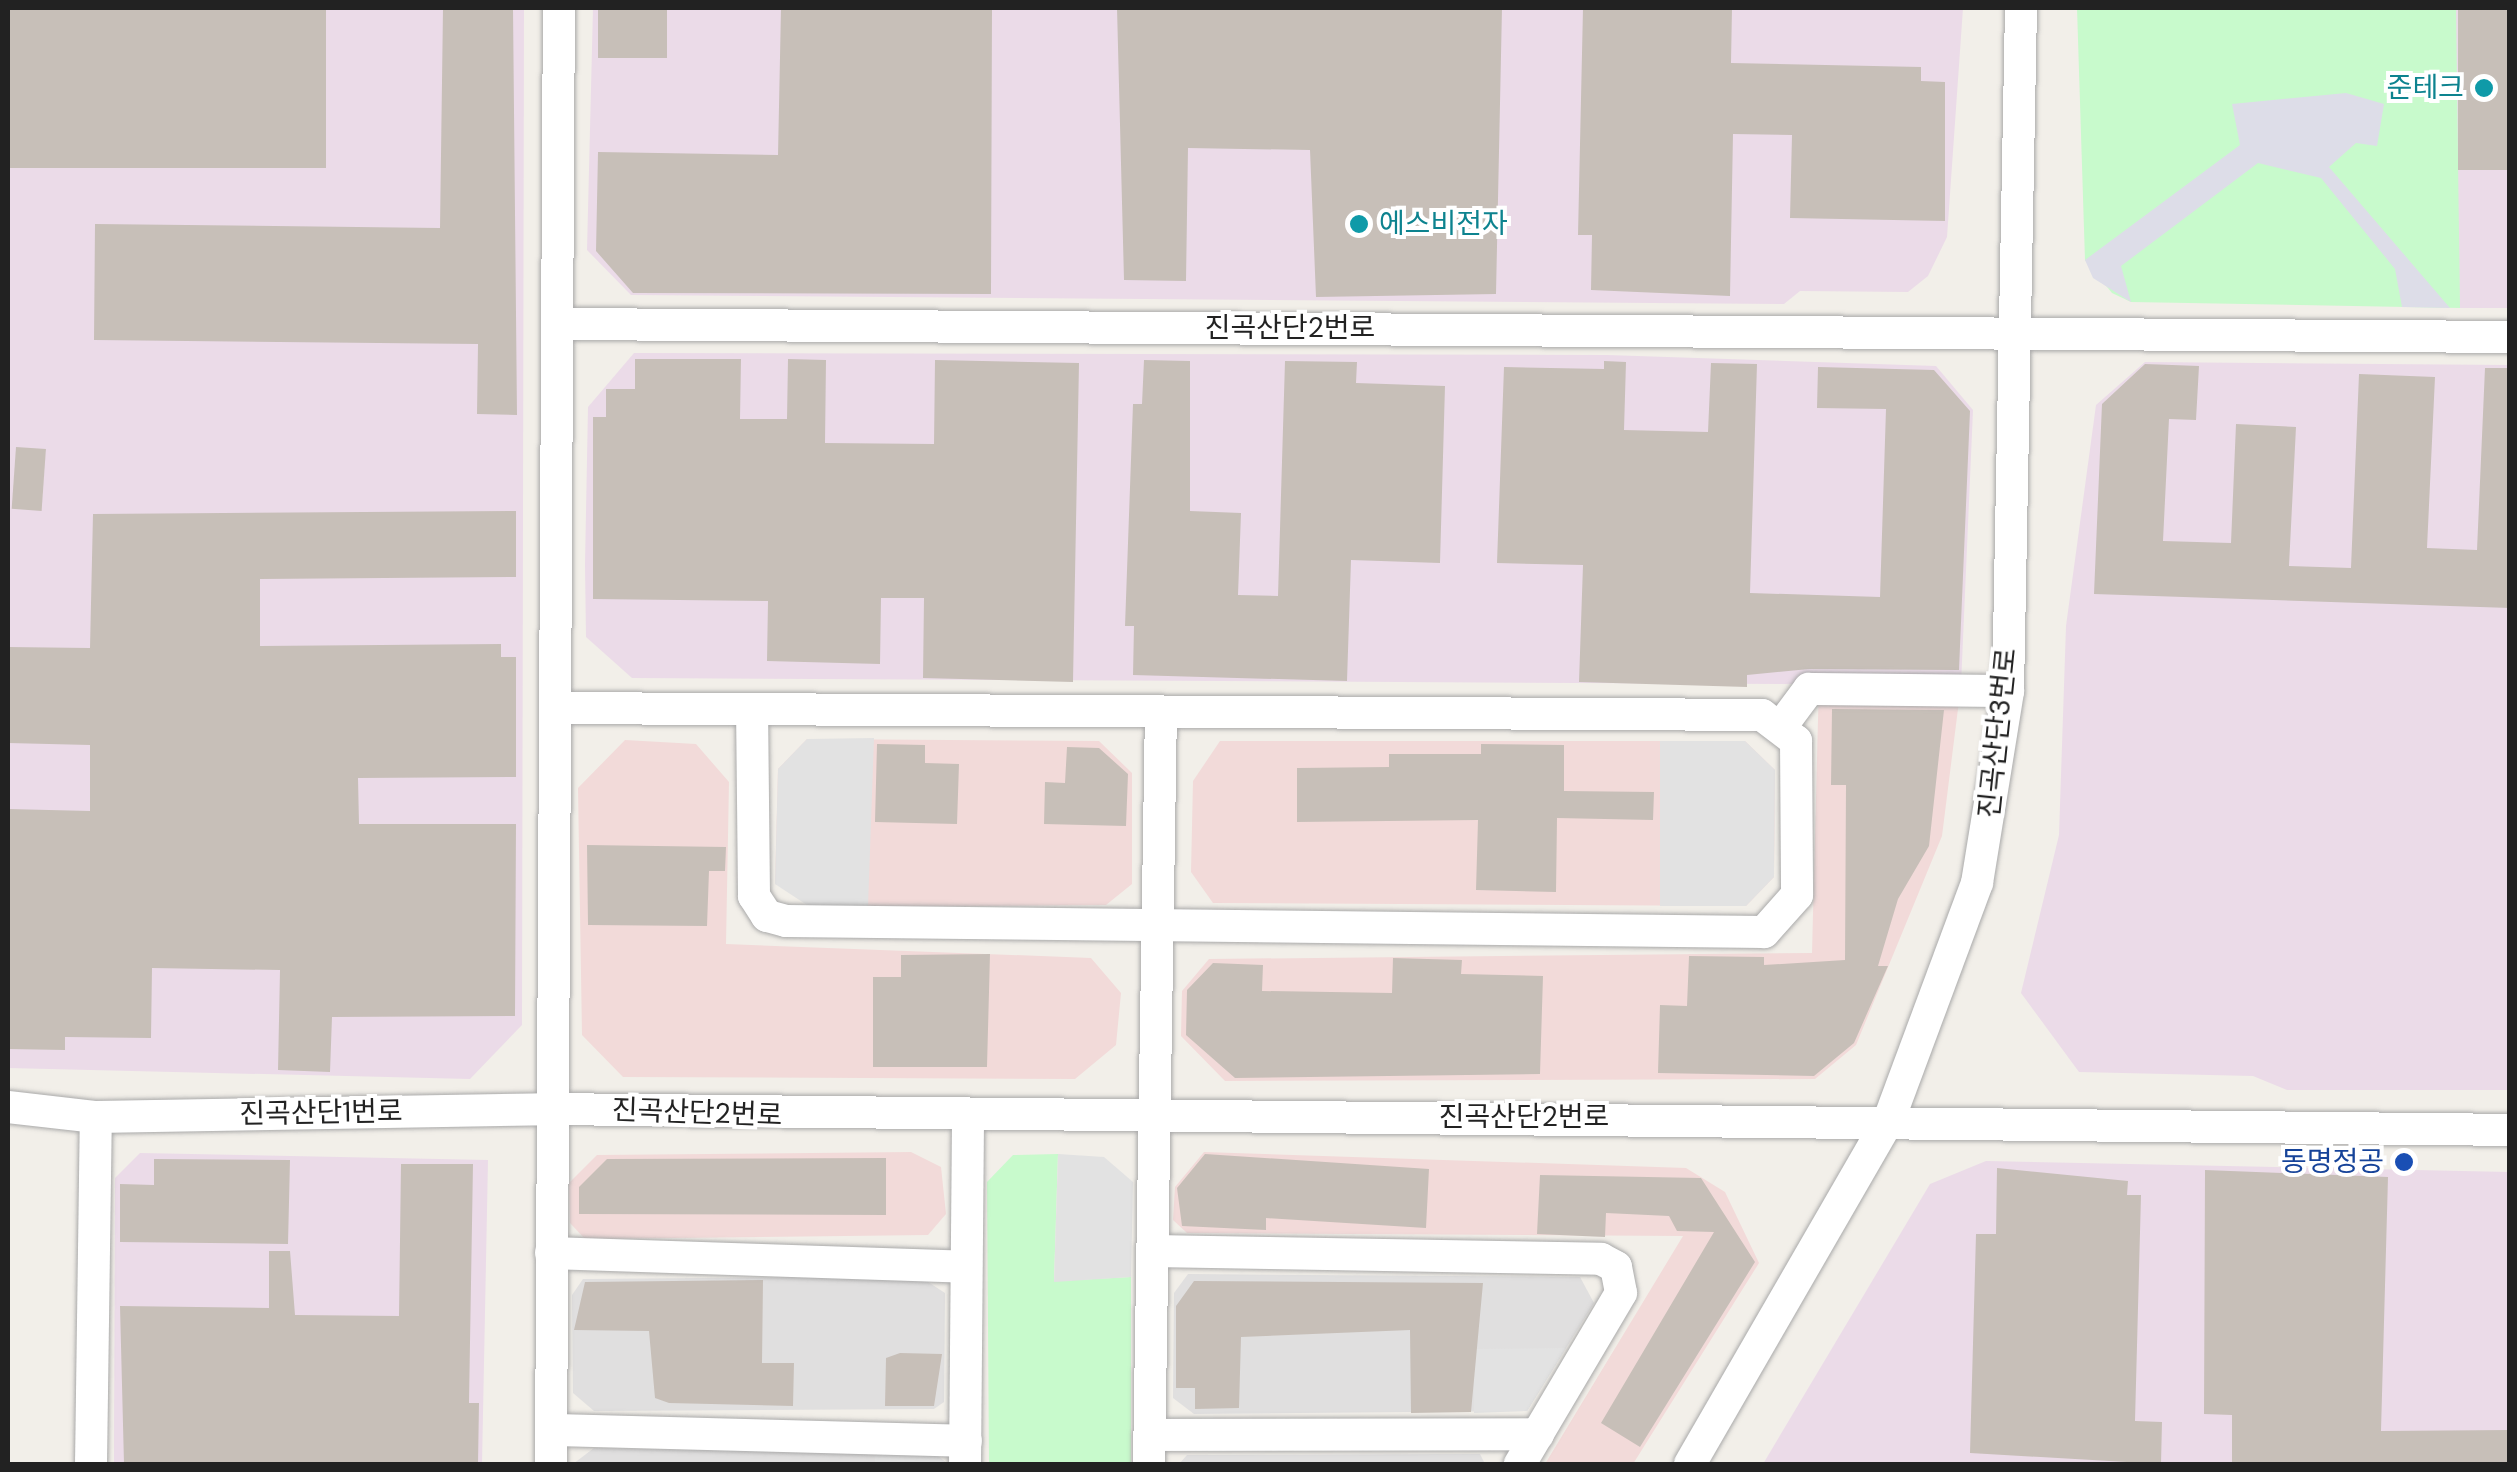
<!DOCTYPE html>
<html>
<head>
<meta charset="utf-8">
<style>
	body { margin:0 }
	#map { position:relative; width:2517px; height:1472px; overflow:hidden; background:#f2efe9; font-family:"DM Sans","Noto Sans KR",sans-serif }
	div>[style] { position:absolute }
	.residential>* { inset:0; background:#e0dfdf }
	.commercial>* { inset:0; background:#f2dad9 }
	.industrial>* { inset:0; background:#ebdbe8; transform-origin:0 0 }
	.park>* { inset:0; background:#c8facc }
	.parking>* { inset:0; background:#e2e2e2 }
	.plaza>* { inset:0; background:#dddde8 }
	.building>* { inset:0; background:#c7bfb8; transform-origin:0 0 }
	.roads { filter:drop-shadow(0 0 2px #a9a9a9) drop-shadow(0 0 2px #a9a9a9) }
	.minor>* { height:32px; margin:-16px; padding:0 16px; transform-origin:16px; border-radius:16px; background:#fff }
	.dots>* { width:28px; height:28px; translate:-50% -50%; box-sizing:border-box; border:5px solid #fff; border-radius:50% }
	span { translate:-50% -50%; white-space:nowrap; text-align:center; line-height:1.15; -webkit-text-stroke:8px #fff; paint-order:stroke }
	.culture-label { font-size:28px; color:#0d838f }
	.right { translate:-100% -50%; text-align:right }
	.left { translate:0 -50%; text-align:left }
	.street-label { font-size:28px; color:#222 }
	.transit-label { font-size:28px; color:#164399 }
	.frame { position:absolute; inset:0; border:10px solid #222; pointer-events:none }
</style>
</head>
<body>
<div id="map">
	<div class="residential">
		<i style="clip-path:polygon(1188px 1274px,1580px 1277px,1594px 1303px,1527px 1411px,1194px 1414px,1173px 1398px,1174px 1293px)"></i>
		<i style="clip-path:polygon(919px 1276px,945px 1293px,944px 1402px,934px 1409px,594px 1411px,573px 1393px,572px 1295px,583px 1279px)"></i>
		<i style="clip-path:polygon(594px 1448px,935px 1454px,948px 1464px,573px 1464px)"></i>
		<i style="clip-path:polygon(1480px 1454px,1485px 1464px,1179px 1464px,1187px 1455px)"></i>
	</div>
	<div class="commercial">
		<i style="clip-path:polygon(1819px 681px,1961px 685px,1942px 836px,1856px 1045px,1815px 1079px,1225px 1081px,1181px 1036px,1182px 991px,1209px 959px,1812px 953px)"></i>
		<i style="clip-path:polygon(807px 739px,1099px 741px,1132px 773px,1132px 884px,1106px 905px,868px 907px,775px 884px,778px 769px)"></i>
		<i style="clip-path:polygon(625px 740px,696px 744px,729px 782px,726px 944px,1091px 958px,1121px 993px,1116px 1045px,1075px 1079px,623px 1077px,582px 1035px,578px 788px)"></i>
		<i style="clip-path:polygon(1220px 741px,1745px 741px,1775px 770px,1774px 877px,1746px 906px,1213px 903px,1191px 872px,1193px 781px)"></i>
		<i style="clip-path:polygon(911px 1152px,941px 1167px,946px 1214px,928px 1235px,585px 1239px,570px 1223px,569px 1183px,597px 1155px)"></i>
		<i style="clip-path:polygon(1204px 1152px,1686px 1168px,1725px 1192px,1759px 1263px,1633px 1464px,1545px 1464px,1683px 1236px,1187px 1233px,1173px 1220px,1175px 1187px)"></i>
	</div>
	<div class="industrial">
		<i style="clip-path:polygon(8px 8px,524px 8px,522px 1025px,470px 1079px,8px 1068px)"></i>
		<i style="clip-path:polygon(593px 8px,1963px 8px,1947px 237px,1928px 276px,1908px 292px,1800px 291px,1784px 304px,631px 295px,587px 250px)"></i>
		<i style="left:2456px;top:8px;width:53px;height:300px"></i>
		<i style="clip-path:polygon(634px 353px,1607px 355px,1936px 366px,1973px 410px,1961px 685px,632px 678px,586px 637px,585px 565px,588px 407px)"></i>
		<i style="clip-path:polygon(2145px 362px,2509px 365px,2509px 1090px,2287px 1090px,2253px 1076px,2079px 1072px,2021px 993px,2059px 835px,2066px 626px,2096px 405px)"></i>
		<i style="clip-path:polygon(140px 1153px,488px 1160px,482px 1464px,114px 1464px,115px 1178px)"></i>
		<i style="clip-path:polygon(1986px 1161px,2509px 1172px,2509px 1464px,1763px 1464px,1930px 1184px)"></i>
	</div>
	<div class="park">
		<i style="clip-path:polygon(2077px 8px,2456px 8px,2460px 308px,2131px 302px,2112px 293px,2085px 260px)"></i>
		<i style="clip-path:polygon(1058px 1154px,1054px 1281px,1131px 1277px,1131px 1464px,989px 1464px,987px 1182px,1013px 1155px)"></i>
	</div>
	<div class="parking">
		<i style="clip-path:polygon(874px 738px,868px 907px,810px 907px,775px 884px,778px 769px,807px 739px)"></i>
		<i style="clip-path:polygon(1660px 741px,1745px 741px,1775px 770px,1774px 877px,1746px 906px,1660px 906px)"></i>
		<i style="clip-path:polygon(1058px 1154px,1104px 1157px,1133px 1182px,1131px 1277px,1054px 1282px)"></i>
		<i style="clip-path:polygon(1566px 1348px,1527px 1411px,1474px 1413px,1474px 1349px)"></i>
		<i style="clip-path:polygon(875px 1453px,935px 1454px,948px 1464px,875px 1464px)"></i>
	</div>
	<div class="plaza">
		<i style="clip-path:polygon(2346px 93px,2384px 104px,2377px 146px,2356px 143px,2329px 167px,2450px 308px,2402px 307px,2395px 269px,2321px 178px,2258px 163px,2121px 266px,2131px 302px,2093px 278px,2085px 260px,2240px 145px,2232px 104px)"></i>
	</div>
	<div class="building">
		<i style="left:8px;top:8px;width:318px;height:160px"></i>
		<i style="clip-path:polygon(443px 8px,513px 8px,517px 415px,477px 414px,478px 344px,94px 340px,95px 224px,440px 228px)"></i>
		<i style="left:598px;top:8px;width:69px;height:50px"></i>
		<i style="clip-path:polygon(781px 8px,992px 8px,991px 294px,633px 293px,596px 251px,598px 152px,778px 155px)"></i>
		<i style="clip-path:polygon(1117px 8px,1502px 8px,1496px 294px,1316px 297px,1310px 150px,1188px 148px,1186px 281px,1124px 280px)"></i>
		<i style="clip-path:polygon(1583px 8px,1732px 8px,1731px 63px,1921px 67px,1921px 81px,1945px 82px,1945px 221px,1790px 218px,1792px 135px,1733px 134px,1730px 296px,1591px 290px,1592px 235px,1578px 235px)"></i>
		<i style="left:2458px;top:8px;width:52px;height:162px"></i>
		<i style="clip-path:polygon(635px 359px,741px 359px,740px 419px,787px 419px,788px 359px,826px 360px,825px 443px,934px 444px,935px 360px,1079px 363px,1073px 682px,923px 678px,924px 598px,881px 598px,880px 664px,767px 661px,768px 601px,593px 599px,593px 417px,606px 417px,606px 389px,635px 389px)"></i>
		<i style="clip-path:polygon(1144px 360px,1190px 361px,1190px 511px,1241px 513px,1238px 595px,1278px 596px,1285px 361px,1357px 362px,1356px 383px,1445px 386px,1440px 563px,1351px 560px,1347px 681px,1133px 675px,1134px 626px,1125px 626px,1133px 404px,1142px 404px)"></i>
		<i style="clip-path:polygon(1604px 361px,1626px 362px,1624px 430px,1708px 432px,1711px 363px,1757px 364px,1750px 593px,1880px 597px,1886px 409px,1817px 408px,1818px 367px,1934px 370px,1970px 411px,1959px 670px,1809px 669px,1747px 675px,1747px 687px,1579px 682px,1583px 565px,1497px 563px,1504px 367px,1604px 369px)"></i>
		<i style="clip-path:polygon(2145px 364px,2199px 366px,2196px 420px,2169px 419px,2163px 541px,2231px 543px,2236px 424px,2296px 427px,2289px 566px,2351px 568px,2359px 374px,2435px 377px,2427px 548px,2477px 550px,2485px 368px,2510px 368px,2510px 608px,2094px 594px,2102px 404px)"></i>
		<i style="left:16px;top:447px;width:30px;height:62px;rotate:4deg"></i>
		<i style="clip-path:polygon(516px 511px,516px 577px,260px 579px,260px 646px,501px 644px,501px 657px,516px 657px,516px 777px,358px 778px,359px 824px,516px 824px,515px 1016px,332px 1017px,330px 1072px,278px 1070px,280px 970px,152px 968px,151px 1038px,65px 1037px,65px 1050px,8px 1049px,8px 809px,90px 811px,90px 745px,8px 743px,8px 647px,90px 648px,93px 514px)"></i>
		<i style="clip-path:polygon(1832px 709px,1944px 710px,1929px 846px,1898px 899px,1878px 966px,1888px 966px,1854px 1043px,1814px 1076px,1658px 1073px,1660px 1005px,1687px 1006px,1689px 956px,1764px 957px,1764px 965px,1845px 960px,1846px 785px,1831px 785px)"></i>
		<i style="clip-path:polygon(877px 744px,925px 745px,925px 763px,959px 764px,957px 824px,875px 822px)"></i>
		<i style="clip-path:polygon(1481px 744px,1564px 745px,1564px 791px,1654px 792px,1653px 820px,1557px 818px,1556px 892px,1476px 890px,1478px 820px,1297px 822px,1297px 768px,1389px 767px,1389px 754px,1481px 754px)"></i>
		<i style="clip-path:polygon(1067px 747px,1099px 748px,1128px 774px,1126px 826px,1044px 824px,1045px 782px,1065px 783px)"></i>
		<i style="clip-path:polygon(587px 845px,726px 847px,725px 871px,709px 871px,707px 926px,588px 925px)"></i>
		<i style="clip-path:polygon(990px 954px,987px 1067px,873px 1067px,873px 977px,901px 977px,901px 955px)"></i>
		<i style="clip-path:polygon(1393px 958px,1462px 960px,1461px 974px,1543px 976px,1540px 1074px,1235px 1078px,1186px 1035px,1187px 990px,1213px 963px,1263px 965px,1262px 991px,1392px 993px)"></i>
		<i style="clip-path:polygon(1205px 1154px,1429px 1169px,1426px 1228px,1266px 1218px,1266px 1230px,1182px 1226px,1177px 1188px)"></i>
		<i style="clip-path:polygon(886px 1158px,886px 1215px,579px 1214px,579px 1187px,607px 1159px)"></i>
		<i style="clip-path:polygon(154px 1159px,290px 1160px,288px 1244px,120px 1242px,120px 1184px,154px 1185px)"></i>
		<i style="clip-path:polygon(401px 1164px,473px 1164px,469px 1403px,479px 1403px,478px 1464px,124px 1464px,120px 1306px,269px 1308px,269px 1251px,290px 1251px,295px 1315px,399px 1316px)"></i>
		<i style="clip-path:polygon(1997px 1168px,2128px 1181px,2127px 1195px,2141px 1195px,2135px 1421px,2162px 1422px,2161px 1464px,1970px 1453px,1976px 1234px,1996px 1234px)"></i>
		<i style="clip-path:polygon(2205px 1170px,2388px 1177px,2381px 1431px,2510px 1430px,2510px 1464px,2232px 1464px,2232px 1415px,2204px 1414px)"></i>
		<i style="clip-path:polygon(1540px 1175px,1701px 1178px,1755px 1262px,1640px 1447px,1601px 1423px,1714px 1232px,1677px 1231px,1669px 1216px,1606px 1213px,1605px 1237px,1537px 1234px)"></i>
		<i style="clip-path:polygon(763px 1280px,762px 1363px,794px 1363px,793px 1406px,669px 1403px,655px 1398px,649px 1331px,574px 1330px,585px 1282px)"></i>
		<i style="clip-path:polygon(1194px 1281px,1483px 1283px,1471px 1412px,1411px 1413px,1410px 1330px,1241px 1337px,1239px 1408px,1195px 1409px,1195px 1388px,1176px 1388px,1176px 1306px)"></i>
		<i style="clip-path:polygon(900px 1353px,942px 1354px,934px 1406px,885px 1406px,886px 1358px)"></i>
	</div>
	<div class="roads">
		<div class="minor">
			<i style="left:561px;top:324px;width:1949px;rotate:0.38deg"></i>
			<i style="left:555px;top:708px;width:1207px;rotate:0.33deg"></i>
			<i style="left:1762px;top:715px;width:43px;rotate:37.4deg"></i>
			<i style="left:1796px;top:741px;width:154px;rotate:89.6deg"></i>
			<i style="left:1797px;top:895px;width:50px;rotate:131.7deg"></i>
			<i style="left:1764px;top:932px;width:978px;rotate:-179.36deg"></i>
			<i style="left:786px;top:921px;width:20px;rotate:-165deg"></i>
			<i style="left:767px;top:916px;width:24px;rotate:-123deg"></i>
			<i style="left:754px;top:896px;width:185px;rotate:-90.6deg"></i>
			<i style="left:1783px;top:724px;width:44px;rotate:-53.4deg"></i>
			<i style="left:1809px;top:689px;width:199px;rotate:0.6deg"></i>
			<i style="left:8px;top:1107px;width:89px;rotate:6.5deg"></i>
			<i style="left:96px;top:1117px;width:451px;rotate:-1deg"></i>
			<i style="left:547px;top:1109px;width:1963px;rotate:0.61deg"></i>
			<i style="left:1153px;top:1251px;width:448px;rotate:1deg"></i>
			<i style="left:1601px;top:1259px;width:17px;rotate:28deg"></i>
			<i style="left:1616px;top:1267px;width:26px;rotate:79deg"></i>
			<i style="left:1621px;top:1293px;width:199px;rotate:120.6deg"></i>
			<i style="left:551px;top:1253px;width:414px;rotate:1.9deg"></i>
			<i style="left:553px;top:1430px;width:413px;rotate:1.5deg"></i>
			<i style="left:1150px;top:1435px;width:388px;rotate:-0.1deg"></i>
			<i style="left:91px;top:1464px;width:347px;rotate:-89.2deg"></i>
			<i style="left:551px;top:1464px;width:1456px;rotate:-89.69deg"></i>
			<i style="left:965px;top:1464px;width:344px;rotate:-89.5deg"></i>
			<i style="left:1149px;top:1464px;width:752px;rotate:-89.09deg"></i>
			<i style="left:1690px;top:1464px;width:401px;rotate:-60deg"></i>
			<i style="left:1890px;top:1117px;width:250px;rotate:-69.6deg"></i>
			<i style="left:1977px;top:883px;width:194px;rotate:-80.8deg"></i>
			<i style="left:2008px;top:691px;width:683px;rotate:-88.91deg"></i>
		</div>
	</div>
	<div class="dots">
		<i style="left:2484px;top:88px;background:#0f9aa8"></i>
		<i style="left:1359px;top:224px;background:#0f9aa8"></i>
		<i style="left:2404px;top:1162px;background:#1a4fb4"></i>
	</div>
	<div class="culture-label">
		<span class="right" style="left:2464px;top:88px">준테크</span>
		<span class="left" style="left:1379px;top:224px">에스비전자</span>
	</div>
	<div class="street-label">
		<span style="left:1290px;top:328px">진곡산단2번로</span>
		<span style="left:1998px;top:733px;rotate:-84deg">진곡산단3번로</span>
		<span style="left:321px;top:1113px;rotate:-1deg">진곡산단1번로</span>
		<span style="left:697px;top:1113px;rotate:2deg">진곡산단2번로</span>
		<span style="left:1524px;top:1117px">진곡산단2번로</span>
	</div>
	<div class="transit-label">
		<span class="right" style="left:2384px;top:1162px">동명정공</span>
	</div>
	<div class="frame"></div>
</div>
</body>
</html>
